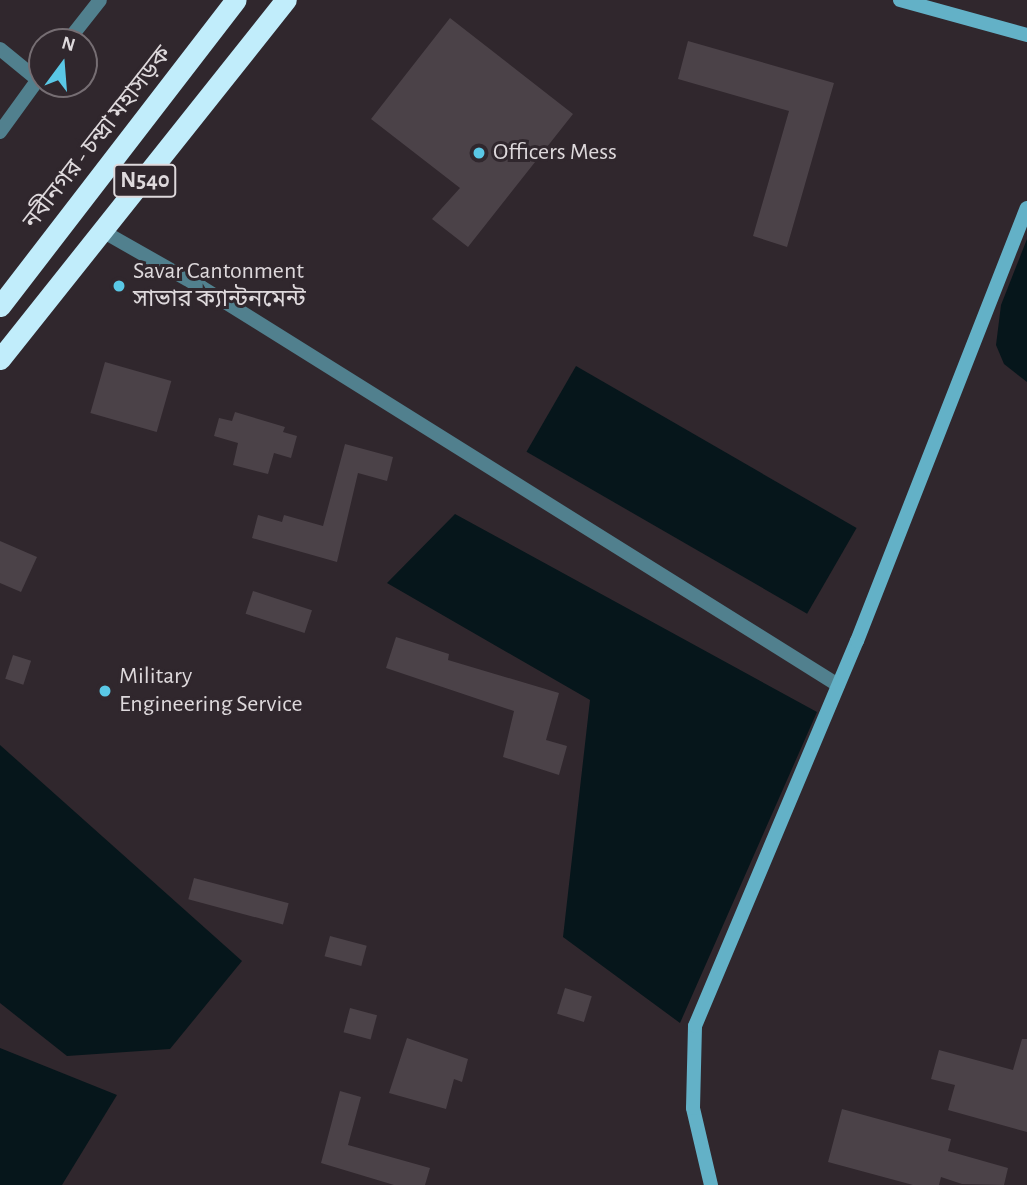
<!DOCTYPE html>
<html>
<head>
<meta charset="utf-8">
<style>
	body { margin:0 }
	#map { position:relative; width:1027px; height:1185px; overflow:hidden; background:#30272d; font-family:"Alegreya Sans","Noto Sans Bengali",sans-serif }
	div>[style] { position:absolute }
	.water>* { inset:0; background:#06161b; transform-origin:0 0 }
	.building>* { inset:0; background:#4b4248; transform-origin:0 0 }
	.street>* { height:14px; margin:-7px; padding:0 7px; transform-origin:7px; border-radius:7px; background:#51808e }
	.secondary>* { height:14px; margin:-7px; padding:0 7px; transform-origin:7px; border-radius:7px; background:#63b1c7 }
	.highway>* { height:21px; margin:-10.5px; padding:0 10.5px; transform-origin:10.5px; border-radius:10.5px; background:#c1edfb }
	.dots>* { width:19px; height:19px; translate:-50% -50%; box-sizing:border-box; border:4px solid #30272d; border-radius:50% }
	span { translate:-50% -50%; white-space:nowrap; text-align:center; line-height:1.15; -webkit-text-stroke:6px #30272d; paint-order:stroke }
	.shield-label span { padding:2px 5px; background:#30272d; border:2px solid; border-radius:5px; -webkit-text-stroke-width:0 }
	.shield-label { font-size:23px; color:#ded9dc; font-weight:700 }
	.street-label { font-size:24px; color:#ded9dc }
	.poi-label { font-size:24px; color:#ded9dc }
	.left { translate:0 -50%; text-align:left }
	.north { position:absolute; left:28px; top:28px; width:70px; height:70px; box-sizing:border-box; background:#30272d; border:2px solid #766e73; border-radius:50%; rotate:16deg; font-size:19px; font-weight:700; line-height:28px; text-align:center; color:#ded9dc }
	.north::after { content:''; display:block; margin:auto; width:24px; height:32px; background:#5ac8e6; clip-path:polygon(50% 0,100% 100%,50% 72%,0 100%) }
</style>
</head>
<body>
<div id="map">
	<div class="water">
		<i style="clip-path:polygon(1027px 239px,1027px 382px,1004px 364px,996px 345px,1001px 305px)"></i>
		<i style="left:576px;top:366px;width:324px;height:99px;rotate:30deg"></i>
		<i style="clip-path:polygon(455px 514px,817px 712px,680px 1023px,563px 937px,590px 700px,387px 583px)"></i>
		<i style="clip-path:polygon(0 745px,242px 961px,170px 1049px,67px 1056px,0 1003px)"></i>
		<i style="clip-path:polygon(0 1048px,117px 1095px,62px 1185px,0 1185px)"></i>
	</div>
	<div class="building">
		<i style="clip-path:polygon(450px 18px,573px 114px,468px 247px,432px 219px,460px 188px,371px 119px)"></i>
		<i style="clip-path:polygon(688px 41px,834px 83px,787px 247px,753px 236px,789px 111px,678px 79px)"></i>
		<i style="left:105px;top:362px;width:69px;height:53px;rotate:16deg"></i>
		<i style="clip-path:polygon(235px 412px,285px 427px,283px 432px,297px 436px,291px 458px,274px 453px,268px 474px,233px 465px,238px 443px,214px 436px,219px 418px,232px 421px)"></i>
		<i style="clip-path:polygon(345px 444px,393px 457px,387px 481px,358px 473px,337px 562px,252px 538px,258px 515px,282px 522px,284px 515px,323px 526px)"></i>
		<i style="clip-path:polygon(0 541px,37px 557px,21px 592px,0 583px)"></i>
		<i style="left:253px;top:591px;width:62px;height:24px;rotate:18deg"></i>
		<i style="clip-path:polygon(396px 637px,449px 654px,448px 660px,559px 693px,546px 740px,567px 746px,559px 775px,503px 757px,514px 711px,386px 668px)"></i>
		<i style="left:13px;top:655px;width:19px;height:25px;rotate:18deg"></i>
		<i style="left:194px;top:878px;width:98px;height:22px;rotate:15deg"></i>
		<i style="left:330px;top:936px;width:38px;height:21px;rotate:15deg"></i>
		<i style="left:565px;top:988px;width:28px;height:27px;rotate:17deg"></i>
		<i style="left:350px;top:1008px;width:28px;height:25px;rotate:15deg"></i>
		<i style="clip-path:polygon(407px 1038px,468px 1059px,462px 1082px,454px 1079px,446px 1109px,389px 1093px)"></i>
		<i style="clip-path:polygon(1022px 1039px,1027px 1039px,1027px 1132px,948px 1110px,955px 1085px,931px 1079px,939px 1050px,1013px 1070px)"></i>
		<i style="clip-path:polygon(340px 1091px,361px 1097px,348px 1145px,430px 1168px,425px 1185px,394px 1185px,321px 1163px)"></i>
		<i style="clip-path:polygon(842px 1109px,951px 1139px,948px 1151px,1008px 1168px,1004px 1185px,962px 1184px,941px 1177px,939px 1185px,913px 1185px,828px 1162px)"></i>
	</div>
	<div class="street">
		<i style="left:67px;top:42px;width:53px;rotate:-51.8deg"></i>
		<i style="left:0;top:49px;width:49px;rotate:39.2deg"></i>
		<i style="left:0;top:132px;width:72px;rotate:-54.1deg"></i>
		<i style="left:104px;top:232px;width:112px;rotate:29.6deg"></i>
		<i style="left:201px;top:287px;width:751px;rotate:32deg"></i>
	</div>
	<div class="secondary">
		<i style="left:900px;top:0;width:132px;rotate:15.4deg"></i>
		<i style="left:711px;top:1185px;width:79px;rotate:-103.2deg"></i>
		<i style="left:693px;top:1108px;width:82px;rotate:-88.6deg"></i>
		<i style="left:695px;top:1026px;width:418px;rotate:-67.2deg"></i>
		<i style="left:857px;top:641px;width:465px;rotate:-68.6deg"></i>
	</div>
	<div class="highway">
		<i style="left:0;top:306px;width:386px;rotate:-52.4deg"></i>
		<i style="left:0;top:359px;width:459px;rotate:-51.5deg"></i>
	</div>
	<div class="dots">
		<i style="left:479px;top:153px;background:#5ac8e6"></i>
		<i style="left:119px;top:286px;background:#5ac8e6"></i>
		<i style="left:105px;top:691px;background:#5ac8e6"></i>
	</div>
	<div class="shield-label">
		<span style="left:145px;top:181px">N540</span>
	</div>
	<div class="street-label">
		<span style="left:98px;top:138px;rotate:-52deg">নবীনগর - চন্দ্রা মহাসড়ক</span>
	</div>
	<div class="poi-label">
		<span class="left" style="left:493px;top:153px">Officers Mess</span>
		<span class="left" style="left:133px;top:286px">Savar Cantonment<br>সাভার ক্যান্টনমেন্ট</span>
		<span class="left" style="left:119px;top:691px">Military<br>Engineering Service</span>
	</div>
	<div class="north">N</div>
</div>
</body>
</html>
